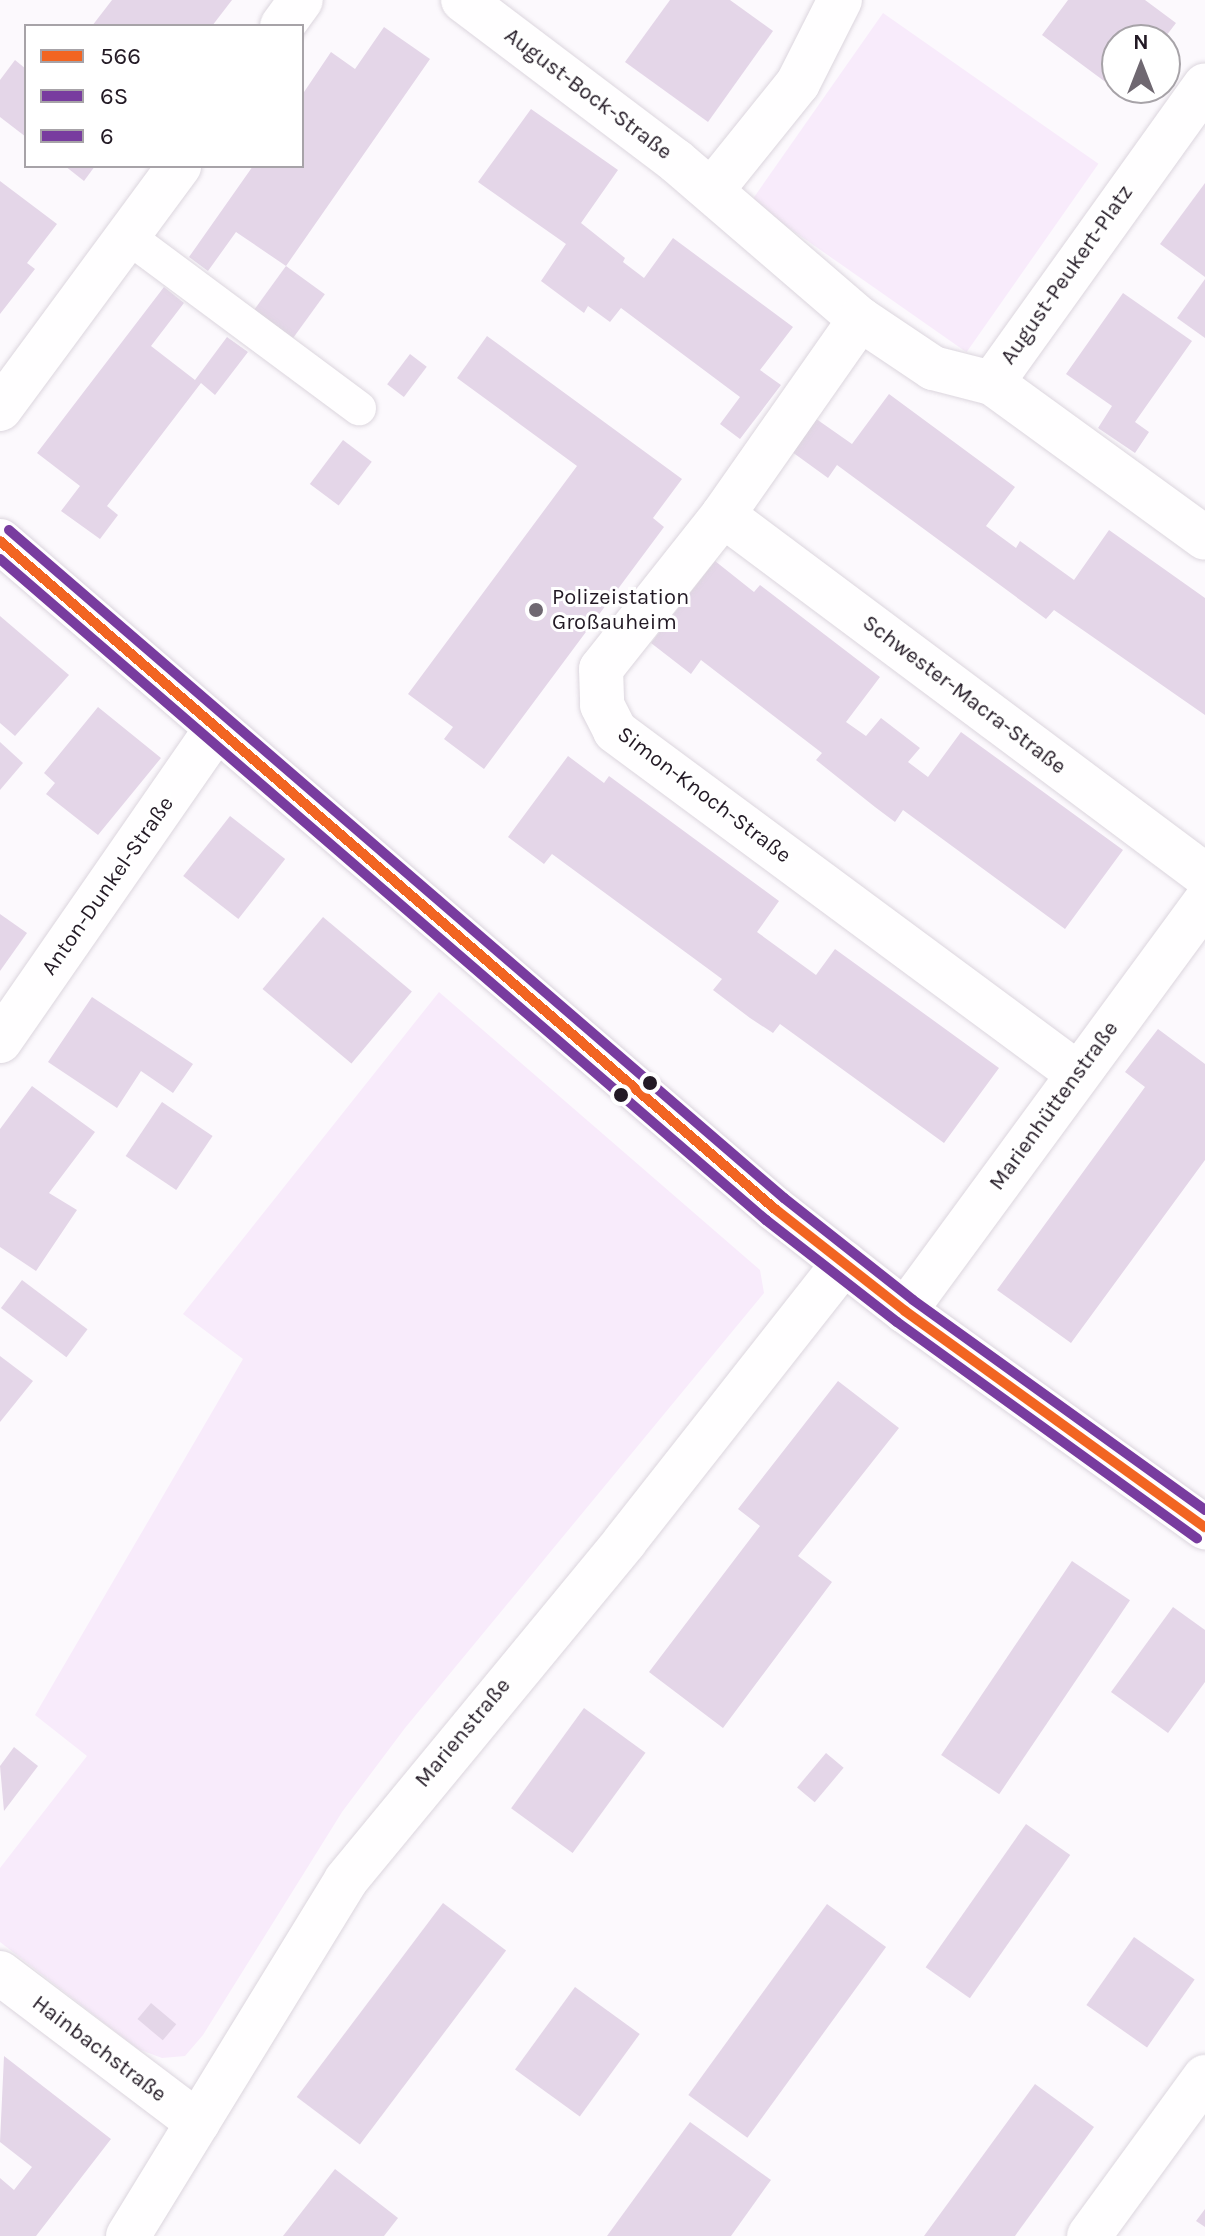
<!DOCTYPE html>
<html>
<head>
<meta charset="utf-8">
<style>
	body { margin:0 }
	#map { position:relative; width:1205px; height:2236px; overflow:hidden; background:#fcf9fd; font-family:Karla,sans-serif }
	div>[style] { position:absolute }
	.green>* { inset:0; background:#f8ebfb; transform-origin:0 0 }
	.building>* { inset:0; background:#e4d6e8; transform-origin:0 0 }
	.roads { filter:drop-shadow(0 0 2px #dcd6de) drop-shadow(0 0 2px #dcd6de) }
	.service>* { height:34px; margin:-17px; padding:0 17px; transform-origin:17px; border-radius:17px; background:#fffeff }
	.minor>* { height:44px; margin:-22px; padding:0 22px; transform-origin:22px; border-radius:22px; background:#fffeff }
	.bus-1>* { height:10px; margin:-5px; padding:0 5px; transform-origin:5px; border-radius:5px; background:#f26522 }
	.bus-2>* { height:10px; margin:-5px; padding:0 5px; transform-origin:5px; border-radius:5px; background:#783c9f }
	.bus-3>* { height:10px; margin:-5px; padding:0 5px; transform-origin:5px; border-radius:5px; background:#783c9f }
	.dots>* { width:22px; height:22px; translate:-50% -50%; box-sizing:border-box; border:4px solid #fff; border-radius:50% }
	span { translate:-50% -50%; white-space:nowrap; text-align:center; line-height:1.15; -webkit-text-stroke:6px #fff; paint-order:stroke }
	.street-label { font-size:22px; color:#231a25 }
	.poi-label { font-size:22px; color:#231a25 }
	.left { translate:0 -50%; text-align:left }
	.legend { position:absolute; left:24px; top:24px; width:280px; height:144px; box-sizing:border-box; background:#fff; border:2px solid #a7a3a8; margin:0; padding:10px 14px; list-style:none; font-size:24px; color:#231a25 }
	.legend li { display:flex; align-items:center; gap:16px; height:40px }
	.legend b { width:40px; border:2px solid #a7a3a8 }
	.north { position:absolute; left:1101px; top:24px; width:80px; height:80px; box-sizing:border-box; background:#fff; border:2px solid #a7a3a8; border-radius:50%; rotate:0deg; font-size:22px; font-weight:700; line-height:32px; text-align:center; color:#231a25 }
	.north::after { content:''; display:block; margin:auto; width:28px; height:36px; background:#6f6871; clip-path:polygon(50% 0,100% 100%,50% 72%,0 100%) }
</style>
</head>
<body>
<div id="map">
	<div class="green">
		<i style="left:883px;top:13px;width:263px;height:230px;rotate:35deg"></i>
		<i style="clip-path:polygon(439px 992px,760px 1270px,764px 1293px,405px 1728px,342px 1812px,203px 2035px,185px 2056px,162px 2058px,138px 2049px,0 1942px,0 1868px,87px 1756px,35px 1715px,243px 1359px,183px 1314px)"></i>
	</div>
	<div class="building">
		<i style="clip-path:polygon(112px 0,232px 0,212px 26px,92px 26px)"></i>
		<i style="clip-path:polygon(670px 0,730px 0,773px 31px,708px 122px,625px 62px)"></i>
		<i style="clip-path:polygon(1068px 0,1145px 0,1176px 23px,1163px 40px,1117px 40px,1117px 88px,1128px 88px,1123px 95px,1042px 35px)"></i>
		<i style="clip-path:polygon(384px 27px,430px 59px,286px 266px,236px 232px,208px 271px,189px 257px,253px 166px,302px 166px,302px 95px,331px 52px,355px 69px)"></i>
		<i style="clip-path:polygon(15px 60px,26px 69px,26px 137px,0 117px,0 80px)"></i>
		<i style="clip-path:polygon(531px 109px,618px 170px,581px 223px,625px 258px,623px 262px,644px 278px,673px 238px,793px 327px,760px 370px,781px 385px,740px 439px,720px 424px,740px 397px,621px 308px,610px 322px,588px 306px,584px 313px,541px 281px,566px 244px,478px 182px)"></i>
		<i style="clip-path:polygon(65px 166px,95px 166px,84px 181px)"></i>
		<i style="clip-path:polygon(0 181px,57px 224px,27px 263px,35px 269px,0 314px)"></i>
		<i style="clip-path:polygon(1205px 183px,1205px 277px,1160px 244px)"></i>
		<i style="left:286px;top:266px;width:48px;height:54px;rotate:36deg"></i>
		<i style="clip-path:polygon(1205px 279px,1205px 338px,1177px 318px)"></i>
		<i style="clip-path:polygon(164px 287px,184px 303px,151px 346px,195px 380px,227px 337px,248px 352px,215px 395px,201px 383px,107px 506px,118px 515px,100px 539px,61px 511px,80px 486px,37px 453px)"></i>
		<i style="clip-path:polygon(1123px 293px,1192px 341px,1135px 422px,1149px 432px,1135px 453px,1098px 428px,1112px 406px,1066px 374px)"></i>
		<i style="clip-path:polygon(487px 336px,682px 479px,653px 518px,664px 527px,484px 769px,444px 739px,453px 727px,408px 694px,577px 466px,457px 378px)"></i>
		<i style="left:410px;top:354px;width:21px;height:38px;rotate:37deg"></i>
		<i style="clip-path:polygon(889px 394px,1015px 487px,986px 526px,1016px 548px,1020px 541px,1074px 580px,1109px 530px,1205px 598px,1205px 715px,1054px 610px,1046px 619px,837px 465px,828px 478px,788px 449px,812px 416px,852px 444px)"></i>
		<i style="left:343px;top:440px;width:36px;height:55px;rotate:37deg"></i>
		<i style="clip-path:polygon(715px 561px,754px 592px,760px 585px,880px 677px,846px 722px,866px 736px,881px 718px,920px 748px,908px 762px,928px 777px,961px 732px,1123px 850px,1065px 929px,903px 810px,895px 822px,875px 807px,816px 760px,822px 753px,701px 660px,691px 674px,651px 643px)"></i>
		<i style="clip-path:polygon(0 616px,69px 675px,15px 736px,0 723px)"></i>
		<i style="clip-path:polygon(98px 707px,161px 758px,98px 835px,46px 794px,55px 783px,44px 773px)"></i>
		<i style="clip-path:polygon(0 742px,23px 763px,0 790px)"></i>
		<i style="clip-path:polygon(568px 756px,604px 783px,609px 776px,779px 901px,757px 932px,816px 975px,835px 949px,999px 1068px,944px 1143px,780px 1024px,773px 1033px,750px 1018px,713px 990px,722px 979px,552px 854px,544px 864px,508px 837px)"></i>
		<i style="left:230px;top:816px;width:70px;height:76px;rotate:38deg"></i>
		<i style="clip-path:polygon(0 914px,27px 933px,0 971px)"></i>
		<i style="left:323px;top:917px;width:116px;height:94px;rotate:40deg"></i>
		<i style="clip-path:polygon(92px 997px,193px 1064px,173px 1093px,141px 1071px,117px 1108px,48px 1062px)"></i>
		<i style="clip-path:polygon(1158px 1029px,1205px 1064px,1205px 1160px,1071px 1343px,997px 1290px,1145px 1087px,1125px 1072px)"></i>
		<i style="clip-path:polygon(32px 1086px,95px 1132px,49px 1193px,77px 1210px,36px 1271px,0 1247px,0 1129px)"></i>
		<i style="left:162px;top:1102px;width:61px;height:65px;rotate:34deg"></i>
		<i style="left:22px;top:1280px;width:82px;height:35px;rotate:37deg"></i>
		<i style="clip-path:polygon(0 1356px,33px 1381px,0 1422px)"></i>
		<i style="clip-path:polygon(838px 1381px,899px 1428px,798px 1556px,832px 1582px,723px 1728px,649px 1672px,760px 1526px,738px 1509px)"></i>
		<i style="left:1072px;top:1561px;width:70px;height:234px;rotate:34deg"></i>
		<i style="clip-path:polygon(1173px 1607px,1205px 1630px,1205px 1682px,1168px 1733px,1111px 1692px)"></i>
		<i style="left:584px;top:1708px;width:76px;height:124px;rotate:36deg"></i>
		<i style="clip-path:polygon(14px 1747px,38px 1766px,4px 1811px,0 1766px)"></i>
		<i style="left:826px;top:1753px;width:23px;height:45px;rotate:40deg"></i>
		<i style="left:1026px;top:1824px;width:54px;height:175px;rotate:35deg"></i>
		<i style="left:443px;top:1903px;width:79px;height:243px;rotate:37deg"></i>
		<i style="left:827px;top:1904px;width:73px;height:236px;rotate:36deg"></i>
		<i style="left:1134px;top:1937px;width:74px;height:83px;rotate:35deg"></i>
		<i style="left:575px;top:1987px;width:80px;height:102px;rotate:36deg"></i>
		<i style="left:151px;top:2003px;width:33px;height:21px;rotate:40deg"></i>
		<i style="clip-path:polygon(4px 2056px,111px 2139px,36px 2236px,0 2236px,0 2178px,14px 2190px,32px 2167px,0 2142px)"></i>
		<i style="clip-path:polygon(1035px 2084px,1094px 2127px,1015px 2236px,924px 2236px)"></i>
		<i style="clip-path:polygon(690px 2122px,771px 2180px,731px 2236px,607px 2236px)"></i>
		<i style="clip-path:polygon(335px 2169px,398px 2218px,384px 2236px,283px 2236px)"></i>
		<i style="clip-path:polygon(1205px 2209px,1205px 2227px,1196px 2221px)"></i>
	</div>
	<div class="roads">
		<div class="service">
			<i style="left:127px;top:236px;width:289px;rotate:36.6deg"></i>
		</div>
		<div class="minor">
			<i style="left:463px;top:0;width:267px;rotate:37.1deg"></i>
			<i style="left:676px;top:161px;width:243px;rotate:40.7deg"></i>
			<i style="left:860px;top:319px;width:88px;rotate:33.9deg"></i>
			<i style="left:933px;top:368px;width:61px;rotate:14.3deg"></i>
			<i style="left:992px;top:383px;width:263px;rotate:36deg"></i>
			<i style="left:282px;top:26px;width:32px;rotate:-54deg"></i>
			<i style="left:712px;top:190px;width:137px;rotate:-51.2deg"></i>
			<i style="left:798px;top:83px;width:93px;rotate:-63.2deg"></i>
			<i style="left:860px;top:319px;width:239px;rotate:125deg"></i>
			<i style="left:723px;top:515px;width:196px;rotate:128.4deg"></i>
			<i style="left:601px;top:669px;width:36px;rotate:88deg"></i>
			<i style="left:602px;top:705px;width:29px;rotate:63deg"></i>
			<i style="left:615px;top:731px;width:575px;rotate:36.51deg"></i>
			<i style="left:992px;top:383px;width:366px;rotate:-54.4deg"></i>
			<i style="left:0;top:409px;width:302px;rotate:-53.6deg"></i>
			<i style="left:723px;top:515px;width:602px;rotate:36.76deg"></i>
			<i style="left:0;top:541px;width:1023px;rotate:40.76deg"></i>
			<i style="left:775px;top:1209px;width:165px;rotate:38.1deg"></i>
			<i style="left:905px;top:1311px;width:370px;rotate:35.8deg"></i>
			<i style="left:0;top:1041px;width:377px;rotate:-55.3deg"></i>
			<i style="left:905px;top:1311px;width:507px;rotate:-53.74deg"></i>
			<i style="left:0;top:1973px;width:248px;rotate:37.1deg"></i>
			<i style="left:128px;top:2236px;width:417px;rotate:-58.5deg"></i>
			<i style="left:346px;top:1880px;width:439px;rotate:-50.5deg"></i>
			<i style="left:625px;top:1541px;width:354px;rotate:-51.8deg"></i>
			<i style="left:1089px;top:2236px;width:197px;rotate:-53.9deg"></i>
		</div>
	</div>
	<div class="bus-1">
		<i style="left:0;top:541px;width:1023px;rotate:40.76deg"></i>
		<i style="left:775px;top:1209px;width:165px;rotate:38.1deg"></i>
		<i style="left:905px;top:1311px;width:370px;rotate:35.8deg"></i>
	</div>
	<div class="bus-2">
		<i style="left:0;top:559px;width:1012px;rotate:40.79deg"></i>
		<i style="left:766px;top:1220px;width:166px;rotate:37.9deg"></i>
		<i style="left:897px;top:1322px;width:370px;rotate:35.8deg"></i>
	</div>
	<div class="bus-3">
		<i style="left:9px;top:530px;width:1023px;rotate:40.76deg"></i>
		<i style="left:784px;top:1198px;width:164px;rotate:38.3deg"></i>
		<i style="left:913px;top:1300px;width:360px;rotate:35.7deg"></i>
	</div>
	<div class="dots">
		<i style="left:536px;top:610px;background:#6f6871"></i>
		<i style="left:650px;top:1083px;background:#231a25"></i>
		<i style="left:621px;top:1095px;background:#231a25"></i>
	</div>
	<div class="street-label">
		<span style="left:588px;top:94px;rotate:37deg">August-Bock-Straße</span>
		<span style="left:1067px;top:275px;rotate:-55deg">August-Peukert-Platz</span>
		<span style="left:964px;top:695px;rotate:37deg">Schwester-Macra-Straße</span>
		<span style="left:704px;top:795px;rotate:37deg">Simon-Knoch-Straße</span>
		<span style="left:108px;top:886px;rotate:-55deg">Anton-Dunkel-Straße</span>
		<span style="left:1054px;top:1106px;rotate:-54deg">Marienhüttenstraße</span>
		<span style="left:463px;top:1733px;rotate:-50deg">Marienstraße</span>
		<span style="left:99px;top:2049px;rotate:37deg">Hainbachstraße</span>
	</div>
	<div class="poi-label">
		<span class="left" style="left:552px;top:610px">Polizeistation<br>Großauheim</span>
	</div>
	<ul class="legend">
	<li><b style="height:10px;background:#f26522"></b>566</li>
	<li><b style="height:10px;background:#783c9f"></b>6S</li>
	<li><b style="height:10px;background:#783c9f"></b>6</li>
	</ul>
	<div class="north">N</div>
</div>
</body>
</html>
